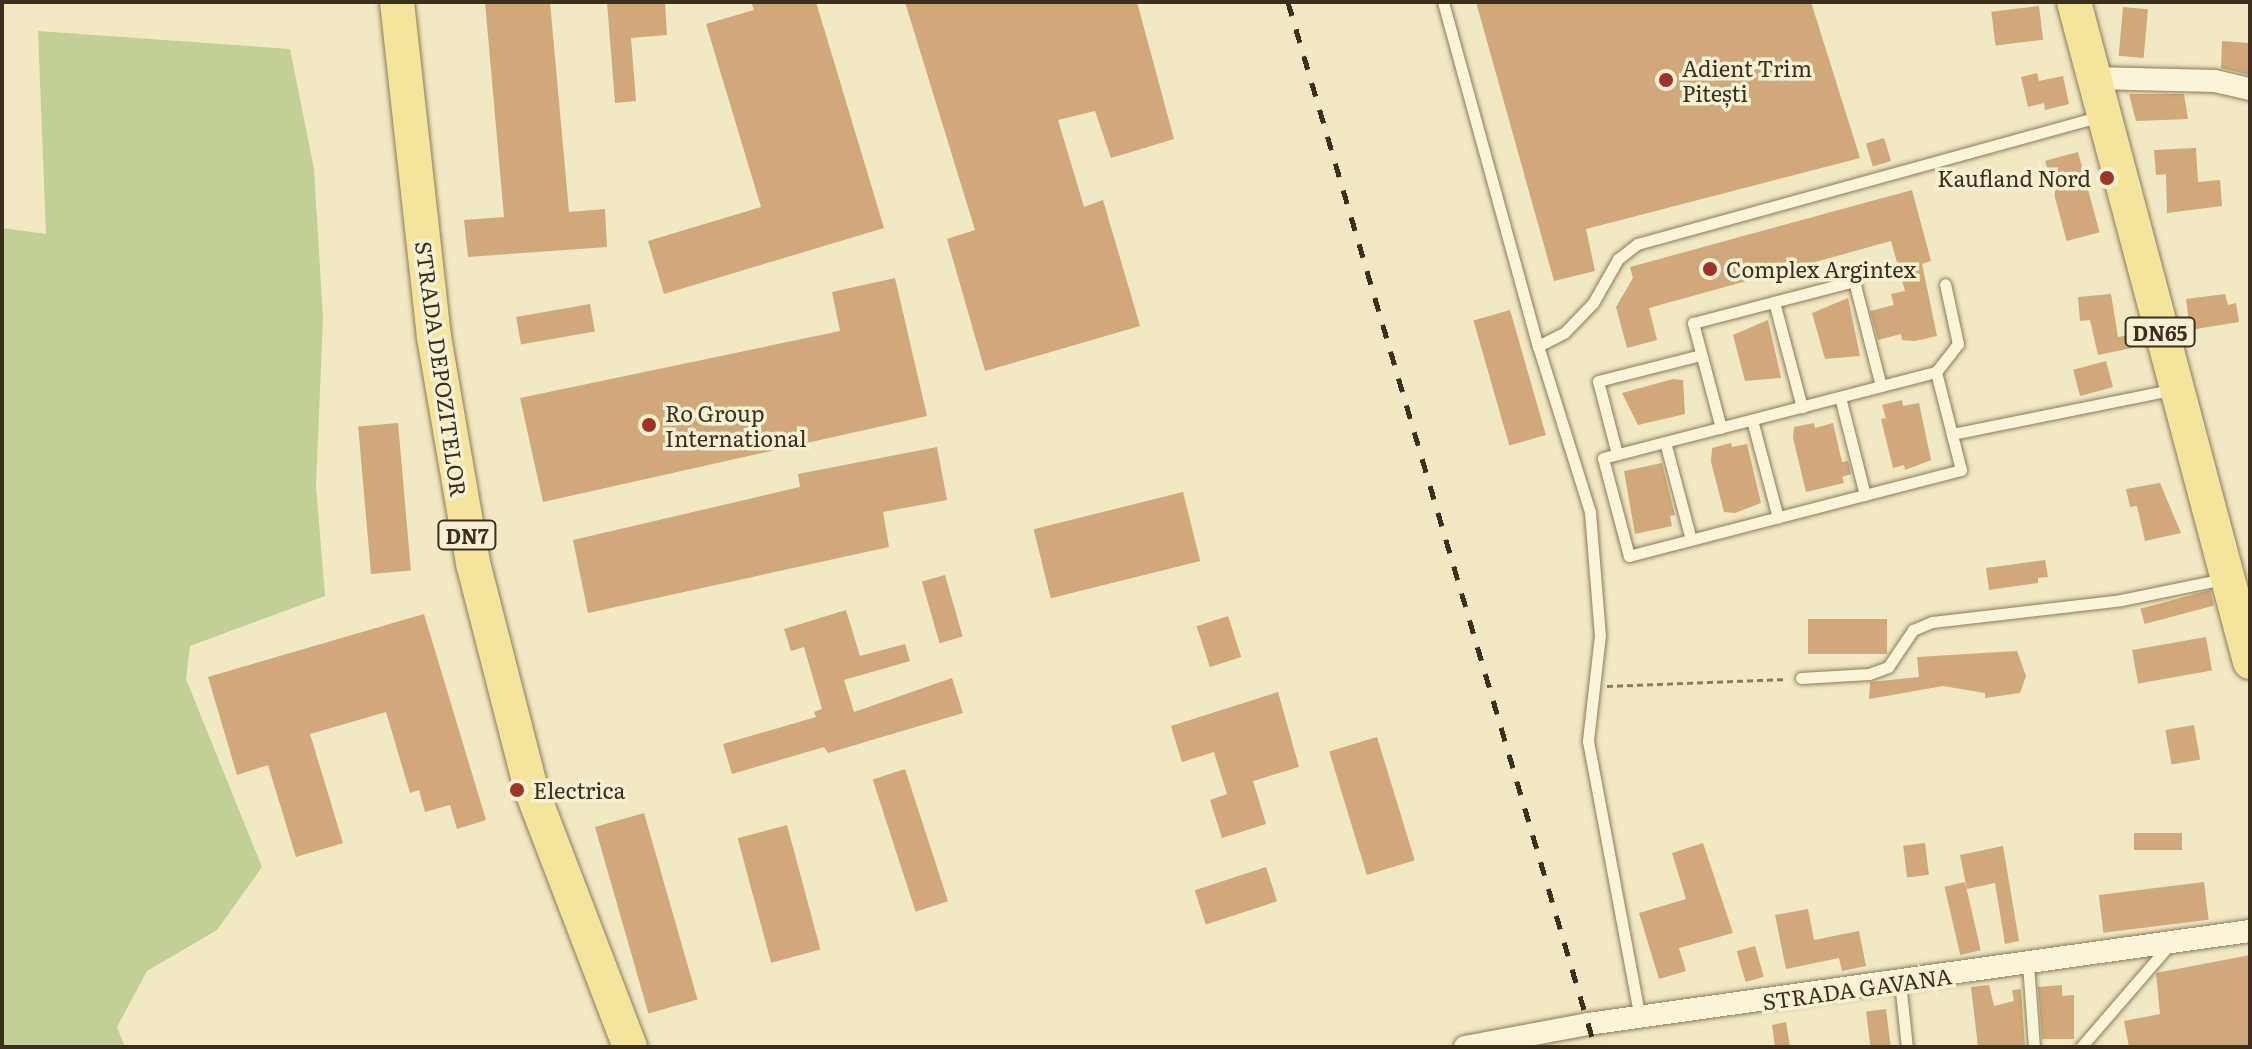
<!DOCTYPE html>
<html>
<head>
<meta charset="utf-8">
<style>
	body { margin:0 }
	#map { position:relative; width:2252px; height:1049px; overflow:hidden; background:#f0e9c4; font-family:Literata,serif }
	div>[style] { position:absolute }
	.green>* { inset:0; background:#c2cf97 }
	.building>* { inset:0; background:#d0a879; transform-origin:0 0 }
	.path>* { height:3px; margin-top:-1.5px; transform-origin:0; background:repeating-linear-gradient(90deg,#8c7b5a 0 6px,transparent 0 10px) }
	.roads { filter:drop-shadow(0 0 2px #8c7b5a) drop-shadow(0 0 2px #8c7b5a) }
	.service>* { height:11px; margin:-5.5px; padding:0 5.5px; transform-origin:5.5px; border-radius:5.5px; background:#faf4d8 }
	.minor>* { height:22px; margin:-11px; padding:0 11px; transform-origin:11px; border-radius:11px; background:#faf4d8 }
	.primary>* { height:34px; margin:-17px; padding:0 17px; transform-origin:17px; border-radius:17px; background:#f5e49b }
	.rail>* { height:5px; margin-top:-2.5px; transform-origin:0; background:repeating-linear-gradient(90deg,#3b301e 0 14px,transparent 0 28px) }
	.dots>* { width:22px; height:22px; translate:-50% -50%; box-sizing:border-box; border:4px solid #f7f1d4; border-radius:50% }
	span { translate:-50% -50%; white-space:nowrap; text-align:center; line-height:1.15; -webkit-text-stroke:7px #f7f1d4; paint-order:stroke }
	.shield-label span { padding:2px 6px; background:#f7f1d4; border:2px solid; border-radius:6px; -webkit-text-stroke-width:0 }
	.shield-label { font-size:20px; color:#3b301e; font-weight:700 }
	.poi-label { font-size:22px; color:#3b301e }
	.left { translate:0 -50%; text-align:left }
	.right { translate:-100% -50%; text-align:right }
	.street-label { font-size:22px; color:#3b301e }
	.frame { position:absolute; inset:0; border:4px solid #3b301e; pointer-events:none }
</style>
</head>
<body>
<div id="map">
	<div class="green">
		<i style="clip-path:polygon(38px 31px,290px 49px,314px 169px,323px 318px,316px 486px,325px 596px,190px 646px,186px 679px,262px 867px,217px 930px,147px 971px,117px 1027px,125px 1047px,2px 1047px,2px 228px,46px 234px)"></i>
	</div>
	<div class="building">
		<i style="clip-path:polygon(485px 2px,550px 2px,569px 212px,605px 209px,607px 247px,468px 257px,464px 220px,504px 217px)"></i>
		<i style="clip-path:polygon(607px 2px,665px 2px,667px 35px,631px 38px,636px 101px,615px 103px)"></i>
		<i style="clip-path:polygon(751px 2px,816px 2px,884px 228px,664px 294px,648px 241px,761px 207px,706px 24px,754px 10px)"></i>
		<i style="clip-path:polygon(905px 2px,1137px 2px,1174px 139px,1111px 158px,1095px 111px,1058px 120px,1084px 207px,1103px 200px,1140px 326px,985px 371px,947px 239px,975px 230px)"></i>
		<i style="clip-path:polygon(1476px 2px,1811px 2px,1860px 158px,1586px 229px,1595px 271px,1554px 281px)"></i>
		<i style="left:2039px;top:6px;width:34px;height:48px;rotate:83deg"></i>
		<i style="left:2123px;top:7px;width:25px;height:49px;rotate:5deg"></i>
		<i style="clip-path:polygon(2222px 41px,2250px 43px,2250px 75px,2221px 68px)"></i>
		<i style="clip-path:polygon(2037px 73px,2039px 81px,2063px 76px,2069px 104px,2045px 110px,2044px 103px,2028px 107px,2021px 77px)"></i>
		<i style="clip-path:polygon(2129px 94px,2184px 94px,2188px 119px,2136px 121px)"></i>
		<i style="left:1884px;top:138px;width:24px;height:19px;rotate:73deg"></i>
		<i style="clip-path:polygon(2196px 148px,2198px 182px,2220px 180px,2222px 206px,2167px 213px,2166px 174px,2156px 175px,2154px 150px)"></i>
		<i style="left:2078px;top:152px;width:83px;height:34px;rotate:75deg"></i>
		<i style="clip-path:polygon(1912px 190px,1931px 261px,1922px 264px,1937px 336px,1915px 341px,1902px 340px,1901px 334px,1878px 340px,1870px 311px,1894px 305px,1891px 294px,1905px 291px,1891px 241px,1649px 308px,1657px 340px,1627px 348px,1616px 307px,1633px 278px,1630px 267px)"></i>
		<i style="clip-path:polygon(895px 278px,927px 416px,543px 502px,520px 398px,840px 331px,832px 292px)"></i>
		<i style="clip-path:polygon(2111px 294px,2118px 337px,2129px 335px,2132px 348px,2098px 355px,2090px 320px,2080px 321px,2078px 297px)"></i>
		<i style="clip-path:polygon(2225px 294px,2228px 305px,2236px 303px,2239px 322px,2190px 330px,2186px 299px)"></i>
		<i style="clip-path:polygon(1848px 298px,1860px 356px,1825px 359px,1812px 313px)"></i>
		<i style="left:590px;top:304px;width:28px;height:75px;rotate:80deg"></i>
		<i style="left:1510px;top:310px;width:130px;height:38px;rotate:74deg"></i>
		<i style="clip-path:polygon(1768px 320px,1781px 378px,1745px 381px,1733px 335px)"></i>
		<i style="left:2106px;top:361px;width:27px;height:34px;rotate:75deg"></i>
		<i style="clip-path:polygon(1673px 379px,1683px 380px,1685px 414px,1638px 425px,1622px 393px)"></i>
		<i style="clip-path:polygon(1902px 400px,1903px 406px,1919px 403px,1931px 460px,1905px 470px,1904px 465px,1893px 468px,1881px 419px,1886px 418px,1882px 405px)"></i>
		<i style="left:398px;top:423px;width:148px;height:40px;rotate:85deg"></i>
		<i style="clip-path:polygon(1814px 423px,1815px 428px,1833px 423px,1842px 462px,1848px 461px,1851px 474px,1842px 477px,1844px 483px,1806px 492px,1793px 438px,1794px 427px)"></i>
		<i style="clip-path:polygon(1731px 443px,1732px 447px,1747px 444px,1761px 503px,1735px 513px,1724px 512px,1711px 462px,1712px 448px)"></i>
		<i style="clip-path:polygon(937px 447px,947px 500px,883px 512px,889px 547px,588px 613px,573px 540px,800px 487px,798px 474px)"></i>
		<i style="clip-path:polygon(1662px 463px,1675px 515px,1670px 516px,1672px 526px,1635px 534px,1624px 471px)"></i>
		<i style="clip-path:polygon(2160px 483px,2181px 533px,2145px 541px,2137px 506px,2130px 507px,2126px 489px)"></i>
		<i style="left:1183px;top:492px;width:71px;height:154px;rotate:76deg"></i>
		<i style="clip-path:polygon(2045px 560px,2048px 577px,2038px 578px,2038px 583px,1989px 590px,1986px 568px)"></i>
		<i style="left:945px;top:575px;width:64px;height:24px;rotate:74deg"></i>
		<i style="left:2210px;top:590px;width:16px;height:72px;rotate:75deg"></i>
		<i style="clip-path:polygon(846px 610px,860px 656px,905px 644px,910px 661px,844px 680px,854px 712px,952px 678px,963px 713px,828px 753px,824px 747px,732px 774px,723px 744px,816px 717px,814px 712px,822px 709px,804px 647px,791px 651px,784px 629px)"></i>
		<i style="clip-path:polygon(424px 614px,486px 820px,457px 829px,450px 805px,425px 812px,419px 790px,410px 793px,386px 712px,310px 734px,343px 843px,296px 857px,268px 765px,237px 775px,208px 677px)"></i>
		<i style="left:1228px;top:616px;width:43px;height:33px;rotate:72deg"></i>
		<i style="left:1887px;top:619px;width:35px;height:79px;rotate:90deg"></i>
		<i style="left:2206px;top:637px;width:34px;height:75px;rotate:80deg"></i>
		<i style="clip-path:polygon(2017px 651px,2026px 676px,2020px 693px,1985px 698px,1985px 693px,1943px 686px,1869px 699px,1870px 682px,1919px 677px,1917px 657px)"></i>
		<i style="clip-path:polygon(1278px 692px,1299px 767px,1253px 781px,1266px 824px,1222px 838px,1210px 800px,1227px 794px,1214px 752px,1182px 762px,1171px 726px)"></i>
		<i style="left:2194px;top:725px;width:35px;height:29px;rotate:80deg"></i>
		<i style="left:1377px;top:737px;width:129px;height:50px;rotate:73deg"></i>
		<i style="left:905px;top:769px;width:139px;height:34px;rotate:72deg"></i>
		<i style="left:644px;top:813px;width:194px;height:51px;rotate:74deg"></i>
		<i style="left:787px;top:825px;width:129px;height:51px;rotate:75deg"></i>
		<i style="left:2182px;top:833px;width:17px;height:48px;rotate:90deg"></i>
		<i style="clip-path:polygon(1703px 843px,1733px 933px,1679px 948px,1686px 971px,1659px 979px,1639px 913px,1686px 899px,1672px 853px)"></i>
		<i style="left:1925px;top:843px;width:32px;height:22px;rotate:83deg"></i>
		<i style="clip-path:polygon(2003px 846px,2019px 941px,2005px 944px,1995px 883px,1967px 889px,1960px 855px)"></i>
		<i style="left:1266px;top:867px;width:36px;height:75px;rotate:72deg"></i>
		<i style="left:1965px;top:882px;width:70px;height:21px;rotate:77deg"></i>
		<i style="left:2204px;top:882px;width:38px;height:106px;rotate:83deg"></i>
		<i style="clip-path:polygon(1808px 909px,1814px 940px,1859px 931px,1866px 966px,1842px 971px,1839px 958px,1786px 969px,1775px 915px)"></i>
		<i style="left:1755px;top:946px;width:32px;height:19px;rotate:74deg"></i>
		<i style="clip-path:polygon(2250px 955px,2250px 1047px,2129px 1047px,2124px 1021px,2160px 1014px,2156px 973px)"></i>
		<i style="clip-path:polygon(1989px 985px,1994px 1006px,2014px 1001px,2012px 990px,2021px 989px,2025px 1047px,1978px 1047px,1971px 987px)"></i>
		<i style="clip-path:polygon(2062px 985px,2062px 996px,2074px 995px,2074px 1039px,2042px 1039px,2038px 987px)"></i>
		<i style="left:1886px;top:1009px;width:38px;height:20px;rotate:83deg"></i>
		<i style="clip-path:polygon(1786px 1022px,1790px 1047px,1775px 1047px,1772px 1025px)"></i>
	</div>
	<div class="path">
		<i style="left:1607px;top:686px;width:180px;rotate:-2.2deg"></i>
	</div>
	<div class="roads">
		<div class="service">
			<i style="left:1443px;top:2px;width:357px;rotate:74.6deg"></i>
			<i style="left:1538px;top:346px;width:174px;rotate:72.6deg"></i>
			<i style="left:1590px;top:512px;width:123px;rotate:85.4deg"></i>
			<i style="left:1600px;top:635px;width:107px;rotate:96.5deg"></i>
			<i style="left:1588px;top:741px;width:282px;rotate:79.4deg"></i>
			<i style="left:1774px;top:302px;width:109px;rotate:75.1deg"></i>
			<i style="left:1538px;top:346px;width:29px;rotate:-27deg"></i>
			<i style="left:1564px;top:333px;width:42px;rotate:-46deg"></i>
			<i style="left:1593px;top:303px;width:51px;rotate:-60.4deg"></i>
			<i style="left:1618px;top:259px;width:24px;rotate:-38deg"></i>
			<i style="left:1637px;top:244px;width:481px;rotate:-15.4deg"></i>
			<i style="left:1936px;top:372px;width:101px;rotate:75.7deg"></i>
			<i style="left:1961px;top:470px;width:343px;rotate:165.5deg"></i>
			<i style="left:1629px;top:556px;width:101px;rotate:-104.9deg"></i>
			<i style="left:1603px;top:458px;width:344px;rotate:-14.5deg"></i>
			<i style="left:1936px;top:372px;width:36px;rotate:-52deg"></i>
			<i style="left:1958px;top:344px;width:61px;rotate:-102.2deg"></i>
			<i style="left:1840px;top:397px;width:101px;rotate:75.7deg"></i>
			<i style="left:1752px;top:420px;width:101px;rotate:75.1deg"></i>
			<i style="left:1721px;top:428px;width:109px;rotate:-104.9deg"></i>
			<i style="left:1693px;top:323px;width:166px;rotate:-14.6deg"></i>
			<i style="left:1854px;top:281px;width:108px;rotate:75.6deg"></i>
			<i style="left:1952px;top:434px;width:227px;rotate:-11.4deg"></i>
			<i style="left:1665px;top:442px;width:101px;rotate:75.1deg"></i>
			<i style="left:1617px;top:454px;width:75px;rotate:-104.6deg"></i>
			<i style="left:1598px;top:381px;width:106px;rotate:-14.2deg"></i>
			<i style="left:1801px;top:678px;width:68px;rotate:-3.4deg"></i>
			<i style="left:1869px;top:674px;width:20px;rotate:-20deg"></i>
			<i style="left:1888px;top:667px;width:45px;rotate:-56deg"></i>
			<i style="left:1913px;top:630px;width:21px;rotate:-23deg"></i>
			<i style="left:1932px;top:622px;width:190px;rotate:-6.6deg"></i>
			<i style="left:2121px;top:600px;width:104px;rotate:-11.6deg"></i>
			<i style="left:2028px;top:963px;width:84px;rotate:85.9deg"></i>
			<i style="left:1900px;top:982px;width:65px;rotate:83.9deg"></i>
			<i style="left:2081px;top:1047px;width:135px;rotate:-49.2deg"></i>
		</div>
		<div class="minor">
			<i style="left:2092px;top:78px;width:123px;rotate:1.4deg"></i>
			<i style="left:2215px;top:81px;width:36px;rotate:13deg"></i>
			<i style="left:1465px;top:1047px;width:125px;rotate:-10.6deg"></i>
			<i style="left:1588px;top:1024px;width:669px;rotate:-8deg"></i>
		</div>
		<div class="primary">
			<i style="left:397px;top:2px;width:337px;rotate:83.7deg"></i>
			<i style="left:434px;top:337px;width:229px;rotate:80.2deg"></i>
			<i style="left:473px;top:563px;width:233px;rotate:75.6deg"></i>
			<i style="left:531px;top:789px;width:276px;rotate:69deg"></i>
			<i style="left:2074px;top:2px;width:683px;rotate:75.07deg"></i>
		</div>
	</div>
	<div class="rail">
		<i style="left:1288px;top:2px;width:1089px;rotate:73.63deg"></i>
	</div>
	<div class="dots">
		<i style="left:1666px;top:80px;background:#9e3427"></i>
		<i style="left:2107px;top:178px;background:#9e3427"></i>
		<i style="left:1710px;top:269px;background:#9e3427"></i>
		<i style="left:649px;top:425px;background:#9e3427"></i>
		<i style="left:517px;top:790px;background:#9e3427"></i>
	</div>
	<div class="shield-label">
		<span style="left:2160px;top:332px">DN65</span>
		<span style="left:467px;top:535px">DN7</span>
	</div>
	<div class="poi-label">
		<span class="left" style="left:1682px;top:80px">Adient Trim<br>Pitești</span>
		<span class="right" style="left:2091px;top:178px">Kaufland Nord</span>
		<span class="left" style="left:1726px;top:269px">Complex Argintex</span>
		<span class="left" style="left:665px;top:425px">Ro Group<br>International</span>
		<span class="left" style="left:533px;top:790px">Electrica</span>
	</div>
	<div class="street-label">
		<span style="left:442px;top:369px;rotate:82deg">STRADA DEPOZITELOR</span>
		<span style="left:1857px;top:988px;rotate:-8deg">STRADA GAVANA</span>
	</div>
	<div class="frame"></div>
</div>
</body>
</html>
